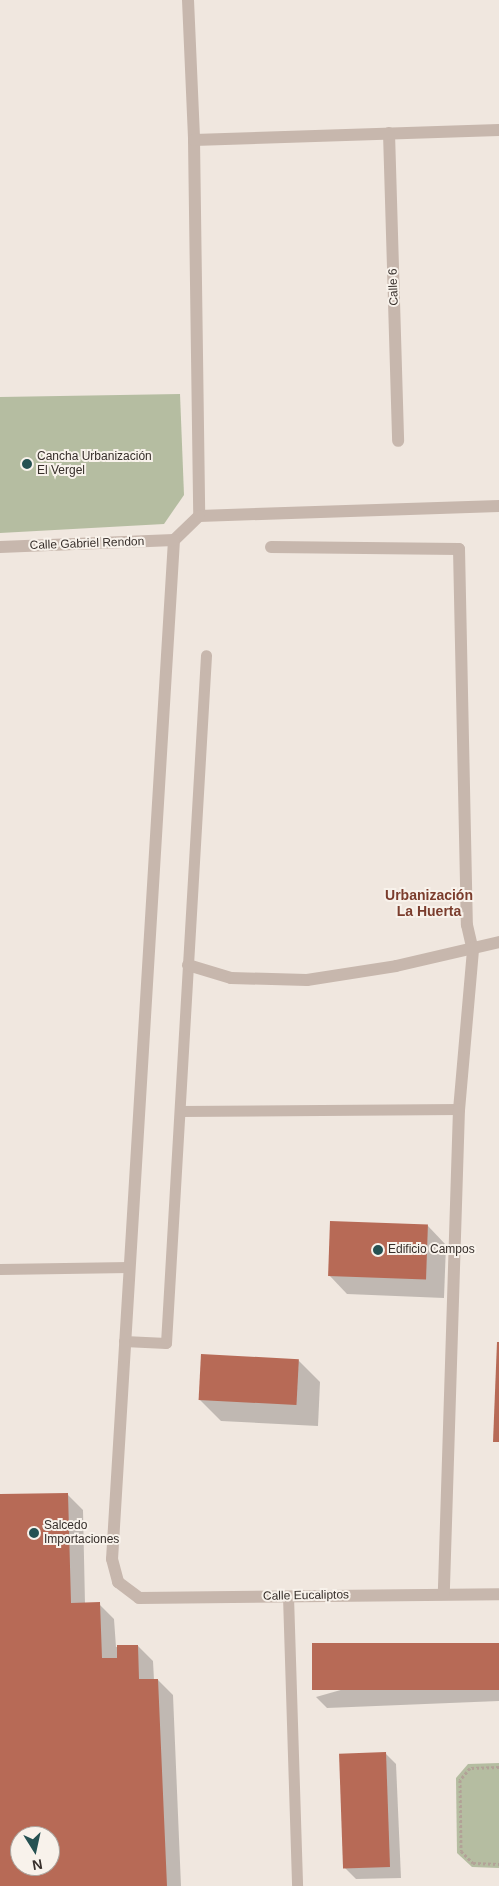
<!DOCTYPE html>
<html>
<head>
<meta charset="utf-8">
<style>
	body { margin:0 }
	#map { position:relative; width:499px; height:1886px; overflow:hidden; background:#f0e7df; font-family:Arial,sans-serif }
	div>[style] { position:absolute }
	.green>* { inset:0; background:#b5bda1 }
	.shadow>* { inset:0; background:#0003 }
	.building>* { inset:0; background:#b76a56; transform-origin:0 0 }
	.path>* { height:3px; margin-top:-1.5px; transform-origin:0; background:repeating-linear-gradient(90deg,#b2a297 0 2.5px,transparent 0 5px) }
	.lane>* { height:11px; margin:-5.5px; padding:0 5.5px; transform-origin:5.5px; border-radius:5.5px; background:#c7b7ad }
	.street>* { height:12px; margin:-6px; padding:0 6px; transform-origin:6px; border-radius:6px; background:#c7b7ad }
	.dots>* { width:14px; height:14px; translate:-50% -50%; box-sizing:border-box; border:2px solid #f8f2eb; border-radius:50% }
	span { translate:-50% -50%; white-space:nowrap; text-align:center; line-height:1.15; -webkit-text-stroke:4px #f8f2eb; paint-order:stroke }
	.street-label { font-size:12px; color:#362e2a }
	.poi-label { font-size:12px; color:#362e2a }
	.left { translate:0 -50%; text-align:left }
	.neighbourhood-label { font-size:14px; color:#7b3d2d; font-weight:700 }
	.north { position:absolute; left:10px; top:1826px; width:50px; height:50px; box-sizing:border-box; background:#f8f2eb; border:1px solid #aaa49e; border-radius:50%; rotate:170deg; font-size:14px; font-weight:700; line-height:20px; text-align:center; color:#362e2a }
	.north::after { content:''; display:block; margin:auto; width:18px; height:22px; background:#255152; clip-path:polygon(50% 0,100% 100%,50% 72%,0 100%) }
</style>
</head>
<body>
<div id="map">
	<div class="green">
		<i style="clip-path:polygon(180px 394px,184px 495px,164px 524px,0 533px,0 397px)"></i>
		<i style="clip-path:polygon(499px 1763px,499px 1868px,472px 1867px,457px 1853px,456px 1778px,468px 1764px)"></i>
	</div>
	<div class="shadow">
		<i style="clip-path:polygon(428px 1226px,446px 1245px,444px 1298px,347px 1294px,329px 1275px)"></i>
		<i style="clip-path:polygon(298px 1360px,320px 1382px,318px 1426px,221px 1421px,199px 1399px)"></i>
		<i style="clip-path:polygon(evenodd,0 1495px,68px 1495px,83px 1510px,85px 1604px,99px 1604px,114px 1619px,116px 1647px,138px 1646px,153px 1661px,154px 1680px,158px 1680px,173px 1695px,181px 1886px,0 1886px,0 1495px,20px 1836px,50px 1836px,50px 1866px,20px 1866px,20px 1836px)"></i>
		<i style="clip-path:polygon(499px 1645px,499px 1701px,327px 1708px,316px 1697px)"></i>
		<i style="clip-path:polygon(385px 1753px,396px 1764px,401px 1878px,356px 1879px,345px 1868px)"></i>
	</div>
	<div class="building">
		<i style="left:330px;top:1221px;width:98px;height:55px;rotate:2deg"></i>
		<i style="clip-path:polygon(497px 1342px,499px 1342px,499px 1442px,493px 1442px)"></i>
		<i style="left:201px;top:1354px;width:98px;height:46px;rotate:3deg"></i>
		<i style="clip-path:polygon(evenodd,68px 1493px,71px 1603px,100px 1602px,102px 1658px,117px 1658px,117px 1645px,138px 1645px,139px 1679px,158px 1679px,167px 1886px,0 1886px,0 1494px,68px 1493px,20px 1836px,50px 1836px,50px 1866px,20px 1866px,20px 1836px)"></i>
		<i style="left:499px;top:1643px;width:47px;height:187px;rotate:90deg"></i>
		<i style="left:386px;top:1752px;width:115px;height:47px;rotate:88deg"></i>
	</div>
	<div class="path">
		<i style="left:499px;top:1767px;width:29px;rotate:178deg"></i>
		<i style="left:470px;top:1768px;width:16px;rotate:130deg"></i>
		<i style="left:460px;top:1780px;width:71px;rotate:89.2deg"></i>
		<i style="left:461px;top:1851px;width:17px;rotate:45deg"></i>
		<i style="left:473px;top:1863px;width:26px;rotate:2deg"></i>
	</div>
	<div class="lane">
		<i style="left:180px;top:1111px;width:279px;rotate:-0.4deg"></i>
		<i style="left:0;top:1269px;width:129px;rotate:-0.9deg"></i>
		<i style="left:124px;top:1341px;width:42px;rotate:2.7deg"></i>
		<i style="left:166px;top:1343px;width:689px;rotate:-86.67deg"></i>
		<i style="left:288px;top:1596px;width:290px;rotate:88.2deg"></i>
	</div>
	<div class="street">
		<i style="left:188px;top:0;width:140px;rotate:87.5deg"></i>
		<i style="left:194px;top:140px;width:376px;rotate:89.2deg"></i>
		<i style="left:389px;top:133px;width:308px;rotate:88.3deg"></i>
		<i style="left:194px;top:140px;width:305px;rotate:-1.9deg"></i>
		<i style="left:499px;top:506px;width:300px;rotate:178.1deg"></i>
		<i style="left:199px;top:516px;width:35px;rotate:136deg"></i>
		<i style="left:174px;top:540px;width:1021px;rotate:93.48deg"></i>
		<i style="left:112px;top:1559px;width:24px;rotate:75deg"></i>
		<i style="left:118px;top:1582px;width:26px;rotate:37deg"></i>
		<i style="left:139px;top:1598px;width:360px;rotate:-0.6deg"></i>
		<i style="left:0;top:547px;width:174px;rotate:-2.3deg"></i>
		<i style="left:271px;top:547px;width:188px;rotate:0.6deg"></i>
		<i style="left:459px;top:549px;width:376px;rotate:88.8deg"></i>
		<i style="left:467px;top:925px;width:26px;rotate:77deg"></i>
		<i style="left:473px;top:950px;width:160px;rotate:95deg"></i>
		<i style="left:459px;top:1109px;width:485px;rotate:91.8deg"></i>
		<i style="left:188px;top:965px;width:45px;rotate:16.8deg"></i>
		<i style="left:231px;top:978px;width:76px;rotate:1.5deg"></i>
		<i style="left:307px;top:980px;width:90px;rotate:-8.9deg"></i>
		<i style="left:396px;top:966px;width:106px;rotate:-13.1deg"></i>
	</div>
	<div class="dots">
		<i style="left:27px;top:464px;background:#255152"></i>
		<i style="left:378px;top:1250px;background:#255152"></i>
		<i style="left:34px;top:1533px;background:#255152"></i>
	</div>
	<div class="street-label">
		<span style="left:394px;top:287px;rotate:-92deg">Calle 6</span>
		<span style="left:87px;top:544px;rotate:-2deg">Calle Gabriel Rendon</span>
		<span style="left:306px;top:1596px;rotate:-1deg">Calle Eucaliptos</span>
	</div>
	<div class="poi-label">
		<span class="left" style="left:37px;top:464px">Cancha Urbanización<br>El Vergel</span>
		<span class="left" style="left:388px;top:1250px">Edificio Campos</span>
		<span class="left" style="left:44px;top:1533px">Salcedo<br>Importaciones</span>
	</div>
	<div class="neighbourhood-label">
		<span style="left:429px;top:903px">Urbanización<br>La Huerta</span>
	</div>
	<div class="north">N</div>
</div>
</body>
</html>
